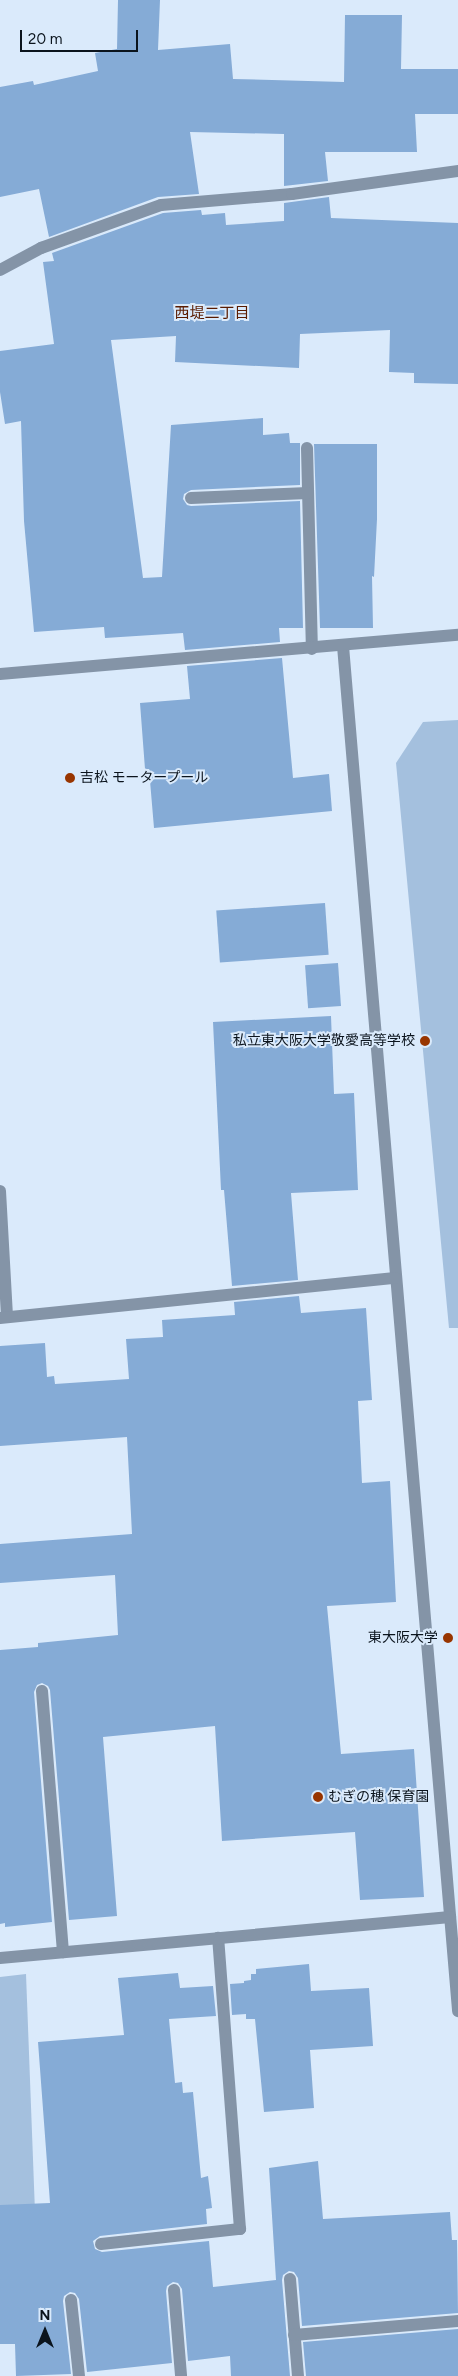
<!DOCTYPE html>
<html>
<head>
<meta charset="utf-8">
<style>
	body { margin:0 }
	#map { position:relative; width:458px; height:2376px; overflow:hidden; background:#daeafb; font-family:Figtree,"Noto Sans JP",sans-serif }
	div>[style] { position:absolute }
	.green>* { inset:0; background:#a4c0de }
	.building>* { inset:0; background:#85abd6; transform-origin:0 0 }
	.lane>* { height:12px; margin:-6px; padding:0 6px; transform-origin:6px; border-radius:6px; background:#8494a7 }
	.street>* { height:12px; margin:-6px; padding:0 6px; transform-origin:6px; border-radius:6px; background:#8494a7 }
	.dots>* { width:14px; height:14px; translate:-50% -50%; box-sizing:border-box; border:2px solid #daeafb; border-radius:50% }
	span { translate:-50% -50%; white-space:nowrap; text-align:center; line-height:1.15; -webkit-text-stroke:4px #daeafb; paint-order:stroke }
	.poi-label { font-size:14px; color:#0b141d }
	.left { translate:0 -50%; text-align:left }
	.right { translate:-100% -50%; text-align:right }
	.neighbourhood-label { font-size:15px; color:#5a1b00 }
	.north { position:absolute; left:20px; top:2306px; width:50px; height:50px; -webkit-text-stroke:4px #daeafb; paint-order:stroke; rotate:0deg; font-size:14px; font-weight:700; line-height:20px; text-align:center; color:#0b141d }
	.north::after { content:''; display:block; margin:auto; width:18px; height:22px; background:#0b141d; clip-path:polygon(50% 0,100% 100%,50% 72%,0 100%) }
	.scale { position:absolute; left:20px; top:30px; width:118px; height:22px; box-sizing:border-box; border:2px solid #0b141d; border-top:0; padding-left:6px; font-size:15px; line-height:18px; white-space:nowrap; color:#0b141d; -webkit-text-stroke:4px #daeafb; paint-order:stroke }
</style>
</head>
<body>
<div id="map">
	<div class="green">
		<i style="clip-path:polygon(458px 720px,458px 1328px,449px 1328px,396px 763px,423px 722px)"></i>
		<i style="clip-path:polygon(26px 1974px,37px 2265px,0 2268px,0 1977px)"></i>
	</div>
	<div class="building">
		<i style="clip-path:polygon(118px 0,160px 0,158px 50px,230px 44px,233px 79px,344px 82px,345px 15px,402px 15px,401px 69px,458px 69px,458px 114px,415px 114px,417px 152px,325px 152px,328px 181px,284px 186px,284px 134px,190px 132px,199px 194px,158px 197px,49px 237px,39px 189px,0 197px,0 87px,33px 81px,34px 85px,98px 71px,95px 53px,117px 49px)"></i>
		<i style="clip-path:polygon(329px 197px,331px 218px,458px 223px,458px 384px,414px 383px,414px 373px,389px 372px,390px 330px,300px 334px,299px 368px,175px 362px,176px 336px,111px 340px,143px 578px,162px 577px,171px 425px,263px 418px,263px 435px,289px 433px,290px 443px,300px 443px,300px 485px,191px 490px,184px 494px,183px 499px,187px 505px,191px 506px,300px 501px,303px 628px,279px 628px,280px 642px,185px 650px,183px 633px,105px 638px,104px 627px,34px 632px,24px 521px,21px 421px,5px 424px,0 392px,0 351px,54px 344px,43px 262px,54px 261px,52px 253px,163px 213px,201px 210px,202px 215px,225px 213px,226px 225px,284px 221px,284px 203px)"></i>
		<i style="clip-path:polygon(314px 444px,377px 444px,377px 519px,374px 577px,372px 576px,373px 628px,320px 628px)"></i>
		<i style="clip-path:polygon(282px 658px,293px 778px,329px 774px,332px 811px,154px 828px,149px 769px,145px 769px,140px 703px,190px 699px,187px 666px)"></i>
		<i style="left:325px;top:903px;width:52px;height:109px;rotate:86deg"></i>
		<i style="left:338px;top:963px;width:43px;height:33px;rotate:86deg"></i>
		<i style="clip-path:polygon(331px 1016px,334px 1094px,354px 1093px,358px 1190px,291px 1193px,298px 1280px,232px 1286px,224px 1190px,221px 1190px,213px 1022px)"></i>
		<i style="clip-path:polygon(299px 1296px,301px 1313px,366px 1308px,372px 1400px,358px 1401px,362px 1483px,390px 1481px,396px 1602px,327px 1606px,341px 1754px,414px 1749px,424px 1897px,360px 1900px,355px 1832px,222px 1841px,215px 1726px,103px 1737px,117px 1916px,69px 1920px,50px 1690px,48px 1686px,42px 1683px,37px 1685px,34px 1692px,52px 1922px,5px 1927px,5px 1923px,0 1924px,0 1650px,38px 1647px,38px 1643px,118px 1635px,115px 1575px,0 1583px,0 1544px,132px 1534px,127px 1437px,0 1446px,0 1346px,45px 1343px,47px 1377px,54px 1376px,55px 1384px,129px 1379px,126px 1339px,163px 1337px,162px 1320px,235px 1315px,234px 1302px)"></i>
		<i style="clip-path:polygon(309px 1964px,311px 1991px,369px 1988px,373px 2046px,310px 2050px,314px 2108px,264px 2112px,255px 2019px,246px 2019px,246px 2014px,232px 2015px,230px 1984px,244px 1983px,244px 1981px,251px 1980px,251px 1974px,256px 1974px,256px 1969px)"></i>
		<i style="clip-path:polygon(178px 1973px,180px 1988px,213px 1986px,216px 2016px,169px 2019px,175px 2083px,182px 2082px,183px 2093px,193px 2092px,201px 2178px,208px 2176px,212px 2208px,206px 2209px,207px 2224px,100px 2236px,93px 2241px,95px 2249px,102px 2252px,209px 2241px,213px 2287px,276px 2280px,269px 2168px,318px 2161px,323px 2219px,450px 2212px,452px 2240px,457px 2240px,458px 2313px,302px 2326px,298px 2278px,294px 2272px,289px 2271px,283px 2275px,282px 2280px,290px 2376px,231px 2376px,230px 2356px,188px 2361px,182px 2289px,178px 2283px,173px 2282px,167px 2286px,166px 2291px,172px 2363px,87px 2372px,79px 2299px,75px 2293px,70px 2292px,64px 2296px,63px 2301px,71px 2374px,16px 2376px,15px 2344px,0 2344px,0 2205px,50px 2203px,38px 2042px,124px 2035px,118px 1978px)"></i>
		<i style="clip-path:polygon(458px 2329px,458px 2376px,306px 2376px,303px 2342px)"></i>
	</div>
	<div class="lane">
		<i style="left:307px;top:448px;width:201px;rotate:88.6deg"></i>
		<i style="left:191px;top:498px;width:117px;rotate:-2.4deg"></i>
		<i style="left:42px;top:1691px;width:262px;rotate:85.4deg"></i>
		<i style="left:101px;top:2244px;width:140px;rotate:-6.2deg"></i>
		<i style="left:240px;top:2229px;width:292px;rotate:-94.3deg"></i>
		<i style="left:290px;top:2279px;width:97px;rotate:85.3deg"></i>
		<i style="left:174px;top:2290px;width:86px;rotate:85.3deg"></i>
		<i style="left:71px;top:2300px;width:76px;rotate:84deg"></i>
		<i style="left:294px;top:2335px;width:165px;rotate:-4.9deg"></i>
	</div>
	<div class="street">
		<i style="left:0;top:270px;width:47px;rotate:-28.2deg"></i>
		<i style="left:41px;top:248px;width:127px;rotate:-19.7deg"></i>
		<i style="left:161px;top:205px;width:131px;rotate:-4.8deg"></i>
		<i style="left:292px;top:194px;width:168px;rotate:-7.9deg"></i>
		<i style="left:343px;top:646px;width:1370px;rotate:85.18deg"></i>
		<i style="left:0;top:674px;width:460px;rotate:-4.9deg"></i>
		<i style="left:0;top:1191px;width:126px;rotate:86.8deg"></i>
		<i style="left:0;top:1318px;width:397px;rotate:-5.8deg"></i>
		<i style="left:0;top:1958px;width:452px;rotate:-5.2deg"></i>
	</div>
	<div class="dots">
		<i style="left:70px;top:778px;background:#983500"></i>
		<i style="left:425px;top:1041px;background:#983500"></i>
		<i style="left:448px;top:1638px;background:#983500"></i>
		<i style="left:318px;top:1797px;background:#983500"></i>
	</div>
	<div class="poi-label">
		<span class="left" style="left:80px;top:778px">吉松 モータープール</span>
		<span class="right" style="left:415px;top:1041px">私立東大阪大学敬愛高等学校</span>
		<span class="right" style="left:438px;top:1638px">東大阪大学</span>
		<span class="left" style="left:328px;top:1797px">むぎの穂 保育園</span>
	</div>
	<div class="neighbourhood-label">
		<span style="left:212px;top:314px">西堤二丁目</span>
	</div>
	<div class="north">N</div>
	<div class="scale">20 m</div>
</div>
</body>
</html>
